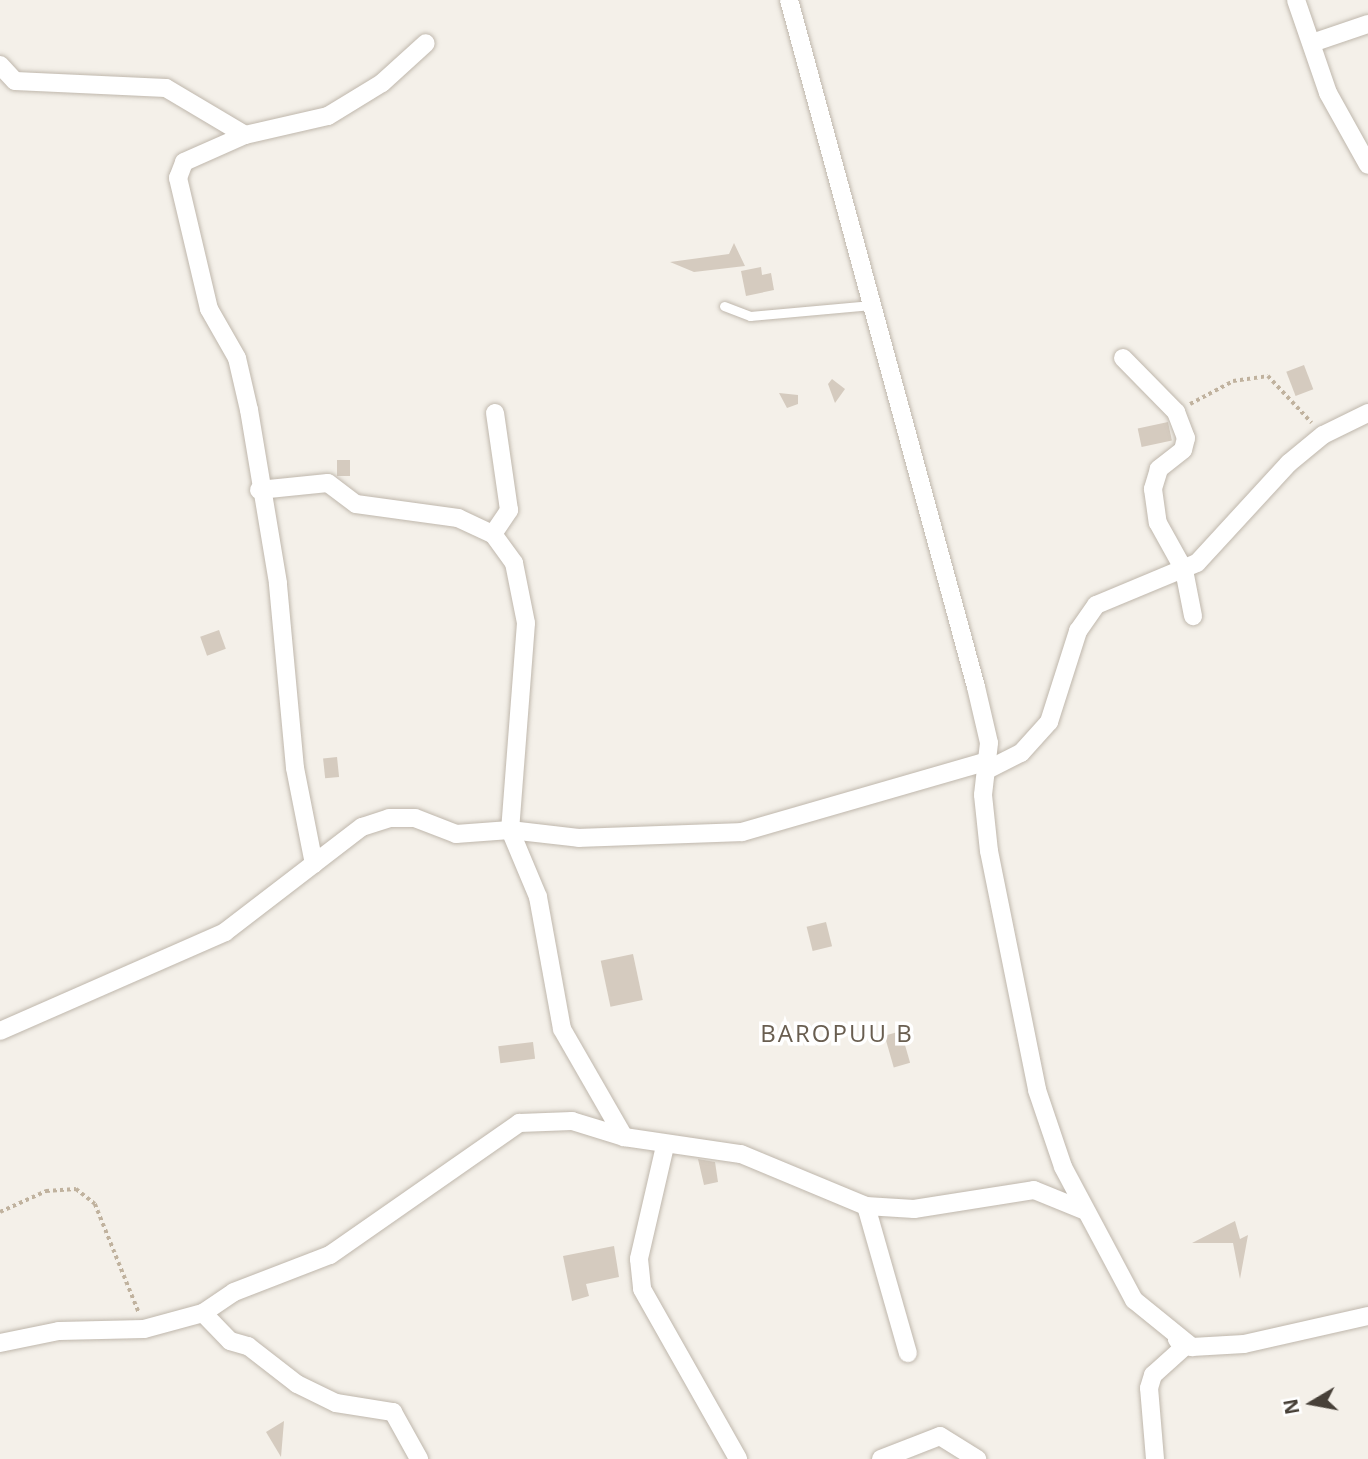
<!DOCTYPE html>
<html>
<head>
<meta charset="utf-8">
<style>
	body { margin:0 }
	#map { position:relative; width:1368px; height:1459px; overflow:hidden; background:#f4f0e9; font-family:"Open Sans",sans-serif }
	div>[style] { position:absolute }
	.building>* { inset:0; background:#d5cbbf; transform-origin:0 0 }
	.path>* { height:3.5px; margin-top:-1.75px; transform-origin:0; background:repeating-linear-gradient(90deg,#c0b29e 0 3.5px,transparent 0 7px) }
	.roads { filter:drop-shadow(0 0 2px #bfb7ac) drop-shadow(0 0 2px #bfb7ac) }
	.service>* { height:9px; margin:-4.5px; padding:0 4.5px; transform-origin:4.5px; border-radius:4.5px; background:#fff }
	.minor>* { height:18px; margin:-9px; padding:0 9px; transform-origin:9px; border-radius:9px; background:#fff }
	span { translate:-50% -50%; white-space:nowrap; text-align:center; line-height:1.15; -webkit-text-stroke:7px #fff; paint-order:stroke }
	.quarter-label { font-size:24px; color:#695e50; letter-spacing:2px }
	.north { position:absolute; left:1277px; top:1368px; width:70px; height:70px; -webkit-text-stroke:5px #fff; paint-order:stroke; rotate:260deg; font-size:19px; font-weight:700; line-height:28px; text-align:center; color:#474038 }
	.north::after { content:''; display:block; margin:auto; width:24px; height:32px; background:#474038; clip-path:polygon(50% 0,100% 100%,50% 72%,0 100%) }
</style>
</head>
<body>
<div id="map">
	<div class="building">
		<i style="clip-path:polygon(734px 243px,745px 266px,694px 272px,670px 262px,729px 254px)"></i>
		<i style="clip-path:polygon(761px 267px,762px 275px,771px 273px,774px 290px,746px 296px,741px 271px)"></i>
		<i style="left:1304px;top:365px;width:26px;height:19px;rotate:69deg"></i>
		<i style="clip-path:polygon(832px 379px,845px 389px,835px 403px,828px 384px)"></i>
		<i style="clip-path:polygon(779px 393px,798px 395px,798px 404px,787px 408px)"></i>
		<i style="left:1168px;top:422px;width:19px;height:31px;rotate:78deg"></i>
		<i style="left:337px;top:460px;width:13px;height:16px"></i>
		<i style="left:219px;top:630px;width:20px;height:20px;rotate:70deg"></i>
		<i style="left:337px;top:757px;width:20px;height:14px;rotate:84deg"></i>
		<i style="left:826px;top:922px;width:25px;height:20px;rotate:76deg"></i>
		<i style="left:633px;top:954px;width:47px;height:33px;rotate:78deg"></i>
		<i style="left:901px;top:1031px;width:33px;height:17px;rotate:74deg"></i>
		<i style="left:533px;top:1042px;width:17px;height:35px;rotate:83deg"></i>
		<i style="clip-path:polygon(698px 1159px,715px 1162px,718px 1182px,704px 1185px)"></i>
		<i style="clip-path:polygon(1235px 1221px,1240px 1239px,1248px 1235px,1240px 1279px,1233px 1243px,1192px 1243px)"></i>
		<i style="clip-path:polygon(614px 1246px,619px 1277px,586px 1284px,589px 1296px,572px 1301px,563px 1256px)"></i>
		<i style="clip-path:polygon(284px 1421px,281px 1457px,266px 1432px)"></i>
	</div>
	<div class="path">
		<i style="left:1190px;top:404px;width:49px;rotate:-28.1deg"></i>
		<i style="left:1233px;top:381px;width:35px;rotate:-8deg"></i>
		<i style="left:1268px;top:376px;width:64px;rotate:46.9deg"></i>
		<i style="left:0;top:1212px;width:51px;rotate:-24.5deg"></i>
		<i style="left:46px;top:1191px;width:30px;rotate:-4deg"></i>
		<i style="left:76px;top:1189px;width:24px;rotate:38deg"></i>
		<i style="left:95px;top:1204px;width:118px;rotate:68deg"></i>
	</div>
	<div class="roads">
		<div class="service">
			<i style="left:724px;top:306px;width:28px;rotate:21deg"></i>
			<i style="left:750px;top:316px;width:122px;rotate:-5.2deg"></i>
		</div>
		<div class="minor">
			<i style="left:789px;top:0;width:712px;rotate:74.77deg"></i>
			<i style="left:976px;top:687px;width:57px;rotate:76.9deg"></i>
			<i style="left:989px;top:743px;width:52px;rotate:96.6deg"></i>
			<i style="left:983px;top:795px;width:56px;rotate:83.9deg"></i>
			<i style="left:989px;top:851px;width:244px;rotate:78.6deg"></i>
			<i style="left:1037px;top:1090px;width:81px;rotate:71.3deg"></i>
			<i style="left:1063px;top:1167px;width:151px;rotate:61.9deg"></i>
			<i style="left:1134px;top:1300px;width:75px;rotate:39deg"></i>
			<i style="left:1192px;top:1347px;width:52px;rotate:-3.3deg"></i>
			<i style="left:1244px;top:1344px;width:127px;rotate:-12.7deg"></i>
			<i style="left:1296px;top:0;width:98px;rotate:71deg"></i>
			<i style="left:1328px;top:93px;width:82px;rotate:60.9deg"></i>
			<i style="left:1312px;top:43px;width:59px;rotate:-18.7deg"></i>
			<i style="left:0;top:65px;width:22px;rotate:47deg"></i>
			<i style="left:15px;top:81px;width:151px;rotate:2.7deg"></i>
			<i style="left:166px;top:88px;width:92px;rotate:30.7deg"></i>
			<i style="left:1123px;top:358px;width:76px;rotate:45.5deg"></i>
			<i style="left:1176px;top:412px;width:28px;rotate:69deg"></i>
			<i style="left:1186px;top:438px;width:12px;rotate:104deg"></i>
			<i style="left:1183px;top:450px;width:31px;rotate:142deg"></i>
			<i style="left:1159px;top:469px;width:21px;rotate:107deg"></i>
			<i style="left:1153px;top:489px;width:34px;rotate:82deg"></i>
			<i style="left:1158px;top:523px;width:54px;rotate:61deg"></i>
			<i style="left:1184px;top:570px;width:47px;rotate:78.9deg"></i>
			<i style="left:259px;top:490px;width:69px;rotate:-5.8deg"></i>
			<i style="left:328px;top:483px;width:35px;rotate:37deg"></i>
			<i style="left:356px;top:504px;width:103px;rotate:7.8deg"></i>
			<i style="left:458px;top:518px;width:38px;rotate:25deg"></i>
			<i style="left:493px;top:534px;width:36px;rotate:54deg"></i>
			<i style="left:514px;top:563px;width:61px;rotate:78.7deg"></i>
			<i style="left:526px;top:623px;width:208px;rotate:94.4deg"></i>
			<i style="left:510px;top:830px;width:73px;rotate:67.3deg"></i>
			<i style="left:538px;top:897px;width:134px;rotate:79.7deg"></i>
			<i style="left:562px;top:1029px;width:125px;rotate:60.1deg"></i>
			<i style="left:624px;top:1137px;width:118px;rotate:8.3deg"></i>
			<i style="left:741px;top:1154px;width:135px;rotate:22.6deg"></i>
			<i style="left:866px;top:1206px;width:48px;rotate:3.6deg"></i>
			<i style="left:914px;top:1209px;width:121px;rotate:-9deg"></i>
			<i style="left:1034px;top:1190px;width:53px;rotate:22.2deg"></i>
			<i style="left:493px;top:534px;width:29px;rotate:-56deg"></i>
			<i style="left:509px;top:510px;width:98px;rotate:-98.2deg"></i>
			<i style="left:989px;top:769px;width:36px;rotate:-27deg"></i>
			<i style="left:1021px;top:753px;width:42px;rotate:-47.9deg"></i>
			<i style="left:1049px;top:722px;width:96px;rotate:-72.3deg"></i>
			<i style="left:1078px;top:631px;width:32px;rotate:-55deg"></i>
			<i style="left:1096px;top:605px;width:109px;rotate:-22.6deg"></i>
			<i style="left:1197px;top:563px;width:136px;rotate:-47.4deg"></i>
			<i style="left:1289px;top:463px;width:44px;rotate:-39.5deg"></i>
			<i style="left:1323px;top:435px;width:50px;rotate:-26.1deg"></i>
			<i style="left:314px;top:864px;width:98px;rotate:-101.2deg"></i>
			<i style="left:295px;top:768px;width:186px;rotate:-95.3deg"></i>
			<i style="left:278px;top:583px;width:175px;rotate:-99.5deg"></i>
			<i style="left:249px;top:410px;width:53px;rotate:-103deg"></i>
			<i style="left:237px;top:358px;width:56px;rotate:-119.7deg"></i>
			<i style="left:209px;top:309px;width:135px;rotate:-103.3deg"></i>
			<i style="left:178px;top:178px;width:17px;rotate:-69deg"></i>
			<i style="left:184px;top:162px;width:67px;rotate:-23.9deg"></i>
			<i style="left:245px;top:135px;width:85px;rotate:-12.9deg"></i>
			<i style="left:328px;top:116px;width:63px;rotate:-31.4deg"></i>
			<i style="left:382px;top:83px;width:59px;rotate:-42.3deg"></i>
			<i style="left:0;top:1031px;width:246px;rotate:-23.7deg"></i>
			<i style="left:225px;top:932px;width:173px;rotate:-37.5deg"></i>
			<i style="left:362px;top:827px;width:28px;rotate:-18deg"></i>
			<i style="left:389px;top:818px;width:26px"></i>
			<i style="left:415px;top:818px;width:44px;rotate:21.3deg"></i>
			<i style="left:456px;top:834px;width:54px;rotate:-4.2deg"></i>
			<i style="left:510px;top:830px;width:69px;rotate:6.6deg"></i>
			<i style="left:579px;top:838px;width:163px;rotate:-2.1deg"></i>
			<i style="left:742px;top:832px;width:256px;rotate:-16.1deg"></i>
			<i style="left:665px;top:1146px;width:116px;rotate:103deg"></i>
			<i style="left:639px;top:1259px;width:30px;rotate:84deg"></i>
			<i style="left:642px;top:1289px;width:195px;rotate:60.5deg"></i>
			<i style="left:866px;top:1206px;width:153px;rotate:74.1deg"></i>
			<i style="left:203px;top:1313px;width:37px;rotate:-34deg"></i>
			<i style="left:234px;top:1292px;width:103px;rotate:-21.1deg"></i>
			<i style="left:330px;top:1255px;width:231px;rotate:-34.9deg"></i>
			<i style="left:519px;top:1123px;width:53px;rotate:-2.2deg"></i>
			<i style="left:572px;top:1121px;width:54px;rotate:17.1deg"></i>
			<i style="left:0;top:1343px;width:60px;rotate:-11.5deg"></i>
			<i style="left:59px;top:1331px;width:85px;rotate:-1.3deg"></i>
			<i style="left:144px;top:1329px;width:61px;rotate:-15.2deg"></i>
			<i style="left:203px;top:1313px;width:39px;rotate:46deg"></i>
			<i style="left:230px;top:1341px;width:19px;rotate:16deg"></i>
			<i style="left:248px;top:1346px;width:62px;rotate:37.8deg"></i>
			<i style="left:297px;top:1384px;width:43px;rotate:26deg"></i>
			<i style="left:336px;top:1403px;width:58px;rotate:9deg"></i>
			<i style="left:393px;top:1412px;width:54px;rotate:61deg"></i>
			<i style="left:881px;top:1459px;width:63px;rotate:-21.3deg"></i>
			<i style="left:940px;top:1436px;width:44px;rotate:31.9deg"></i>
			<i style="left:1155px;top:1459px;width:71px;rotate:-94.8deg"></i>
			<i style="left:1149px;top:1388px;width:14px;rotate:-73deg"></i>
			<i style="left:1153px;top:1375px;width:40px;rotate:-42deg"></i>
			<i style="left:1183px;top:1348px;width:11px;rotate:-124deg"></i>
		</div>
	</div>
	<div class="quarter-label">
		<span style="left:837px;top:1033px">BAROPUU B</span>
	</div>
	<div class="north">N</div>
</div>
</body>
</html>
